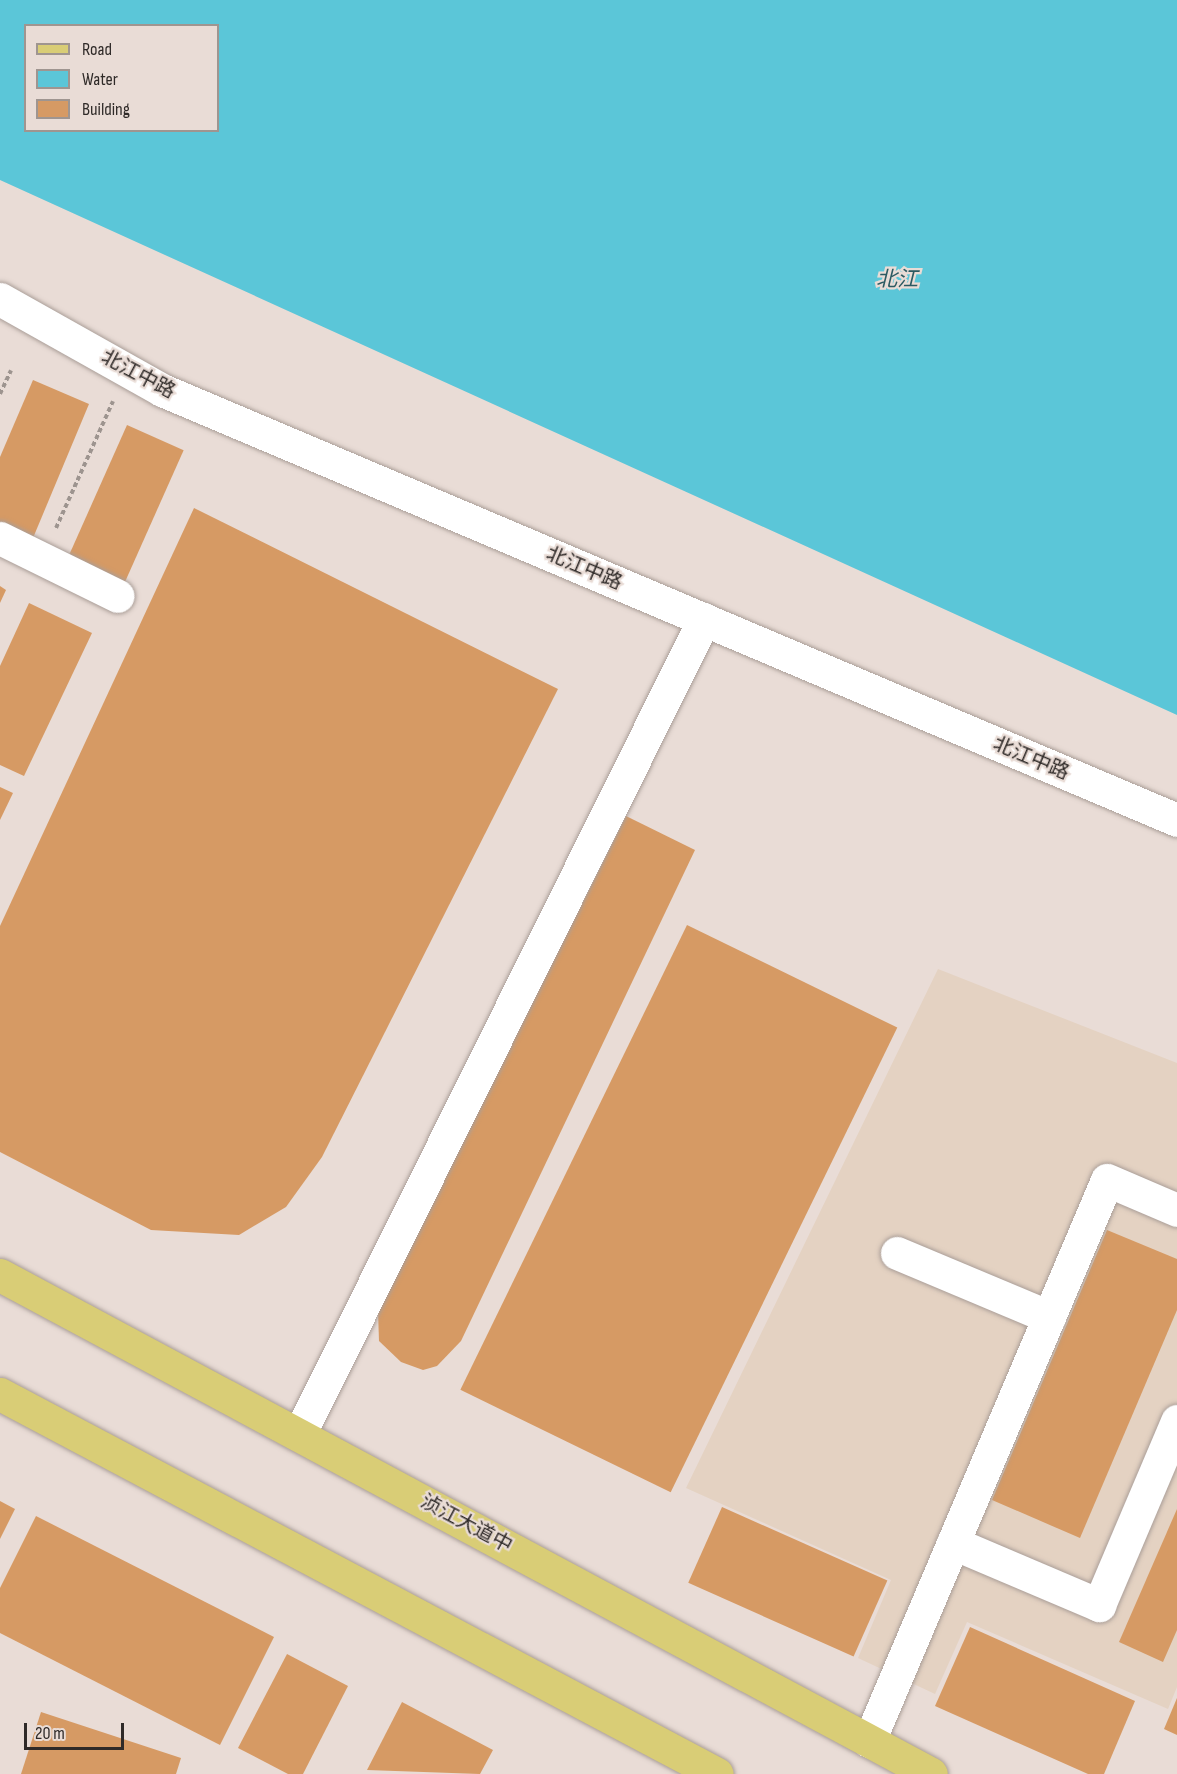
<!DOCTYPE html>
<html>
<head>
<meta charset="utf-8">
<style>
	body { margin:0 }
	#map { position:relative; width:1177px; height:1774px; overflow:hidden; background:#e9dcd6; font-family:"Sofia Sans Condensed","Noto Sans SC",sans-serif }
	div>[style] { position:absolute }
	.industrial>* { inset:0; background:#e4d2c2 }
	.water>* { inset:0; background:#5bc6d8 }
	.building>* { inset:0; background:#d69a64; transform-origin:0 0 }
	.path>* { height:4px; margin-top:-2px; transform-origin:0; background:repeating-linear-gradient(90deg,#9d948f 0 4.5px,transparent 0 7.5px) }
	.roads { filter:drop-shadow(0 0 2px #aa9e98) drop-shadow(0 0 2px #aa9e98) }
	.minor>* { height:33px; margin:-16.5px; padding:0 16.5px; transform-origin:16.5px; border-radius:16.5px; background:#fff }
	.major>* { height:33px; margin:-16.5px; padding:0 16.5px; transform-origin:16.5px; border-radius:16.5px; background:#d9cd76 }
	span { translate:-50% -50%; white-space:nowrap; text-align:center; line-height:1.15; -webkit-text-stroke:4.5px #e9dcd6; paint-order:stroke }
	.street-label { font-size:20px; color:#2f2a28 }
	.water-label { font-size:21px; color:#2c5a62; font-style:italic }
	.legend { position:absolute; left:24px; top:24px; width:195px; height:108px; box-sizing:border-box; background:#e9dcd6; border:2px solid #9f9590; margin:0; padding:8px 10px; list-style:none; font-size:18px; color:#2f2a28 }
	.legend li { display:flex; align-items:center; gap:12px; height:30px }
	.legend b { width:30px; border:2px solid #9f9590 }
	.scale { position:absolute; left:24px; top:1723px; width:100px; height:27px; box-sizing:border-box; border:3px solid #2f2a28; border-top:0; padding-left:8px; font-size:18px; line-height:21px; white-space:nowrap; color:#2f2a28; -webkit-text-stroke:4px #e9dcd6; paint-order:stroke }
</style>
</head>
<body>
<div id="map">
	<div class="industrial">
		<i style="clip-path:polygon(938px 969px,1177px 1063px,1177px 1687px,1168px 1709px,967px 1622px,935px 1694px,858px 1658px,891px 1580px,686px 1488px)"></i>
	</div>
	<div class="water">
		<i style="clip-path:polygon(evenodd,0 0,1177px 0,1177px 715px,0 180px,0 0,26px 26px,218px 26px,218px 130px,26px 130px,26px 26px)"></i>
	</div>
	<div class="building">
		<i style="clip-path:polygon(33px 380px,89px 404px,33px 538px,0 524px,0 457px)"></i>
		<i style="left:127px;top:425px;width:62px;height:150px;rotate:24deg"></i>
		<i style="clip-path:polygon(194px 508px,558px 689px,322px 1157px,286px 1207px,239px 1235px,151px 1230px,0 1152px,0 926px)"></i>
		<i style="clip-path:polygon(0 586px,6px 590px,0 603px)"></i>
		<i style="clip-path:polygon(29px 603px,92px 633px,24px 776px,0 765px,0 666px)"></i>
		<i style="clip-path:polygon(0 787px,13px 793px,0 820px)"></i>
		<i style="clip-path:polygon(626px 816px,695px 850px,461px 1341px,437px 1366px,423px 1370px,401px 1362px,379px 1341px,378px 1312px)"></i>
		<i style="left:687px;top:925px;width:234px;height:517px;rotate:26deg"></i>
		<i style="clip-path:polygon(1107px 1230px,1177px 1259px,1177px 1310px,1080px 1538px,992px 1500px)"></i>
		<i style="clip-path:polygon(0 1501px,15px 1509px,0 1539px)"></i>
		<i style="left:722px;top:1507px;width:181px;height:83px;rotate:24deg"></i>
		<i style="clip-path:polygon(1177px 1509px,1177px 1630px,1163px 1662px,1119px 1642px)"></i>
		<i style="clip-path:polygon(36px 1516px,274px 1637px,220px 1745px,0 1633px,0 1588px)"></i>
		<i style="clip-path:polygon(970px 1627px,1135px 1701px,1104px 1774px,1088px 1774px,935px 1706px)"></i>
		<i style="clip-path:polygon(287px 1654px,348px 1686px,303px 1774px,288px 1774px,238px 1748px)"></i>
		<i style="clip-path:polygon(1177px 1698px,1177px 1735px,1164px 1729px)"></i>
		<i style="clip-path:polygon(402px 1702px,493px 1750px,480px 1774px,367px 1770px)"></i>
		<i style="clip-path:polygon(41px 1712px,181px 1758px,176px 1774px,21px 1774px)"></i>
	</div>
	<div class="path">
		<i style="left:0;top:394px;width:26px;rotate:-65deg"></i>
		<i style="left:56px;top:528px;width:139px;rotate:-65.8deg"></i>
	</div>
	<div class="roads">
		<div class="minor">
			<i style="left:0;top:299px;width:186px;rotate:29.3deg"></i>
			<i style="left:162px;top:390px;width:1102px;rotate:22.96deg"></i>
			<i style="left:0;top:538px;width:131px;rotate:26.2deg"></i>
			<i style="left:897px;top:1253px;width:165px;rotate:22.8deg"></i>
			<i style="left:299px;top:1435px;width:911px;rotate:-63.6deg"></i>
			<i style="left:953px;top:1543px;width:159px;rotate:23deg"></i>
			<i style="left:1099px;top:1605px;width:200px;rotate:-67deg"></i>
			<i style="left:869px;top:1741px;width:609px;rotate:-67.01deg"></i>
			<i style="left:1107px;top:1180px;width:76px;rotate:23.2deg"></i>
		</div>
		<div class="major">
			<i style="left:0;top:1275px;width:1056px;rotate:28.19deg"></i>
			<i style="left:0;top:1394px;width:811px;rotate:27.92deg"></i>
		</div>
	</div>
	<div class="street-label">
		<span style="left:138px;top:375px;rotate:28deg">北江中路</span>
		<span style="left:584px;top:569px;rotate:23deg">北江中路</span>
		<span style="left:1031px;top:759px;rotate:23deg">北江中路</span>
		<span style="left:466px;top:1524px;rotate:28deg">浈江大道中</span>
	</div>
	<div class="water-label">
		<span style="left:897px;top:280px">北江</span>
	</div>
	<ul class="legend">
	<li><b style="height:8px;background:#d9cd76"></b>Road</li>
	<li><b style="height:16px;background:#5bc6d8"></b>Water</li>
	<li><b style="height:16px;background:#d69a64"></b>Building</li>
	</ul>
	<div class="scale">20 m</div>
</div>
</body>
</html>
